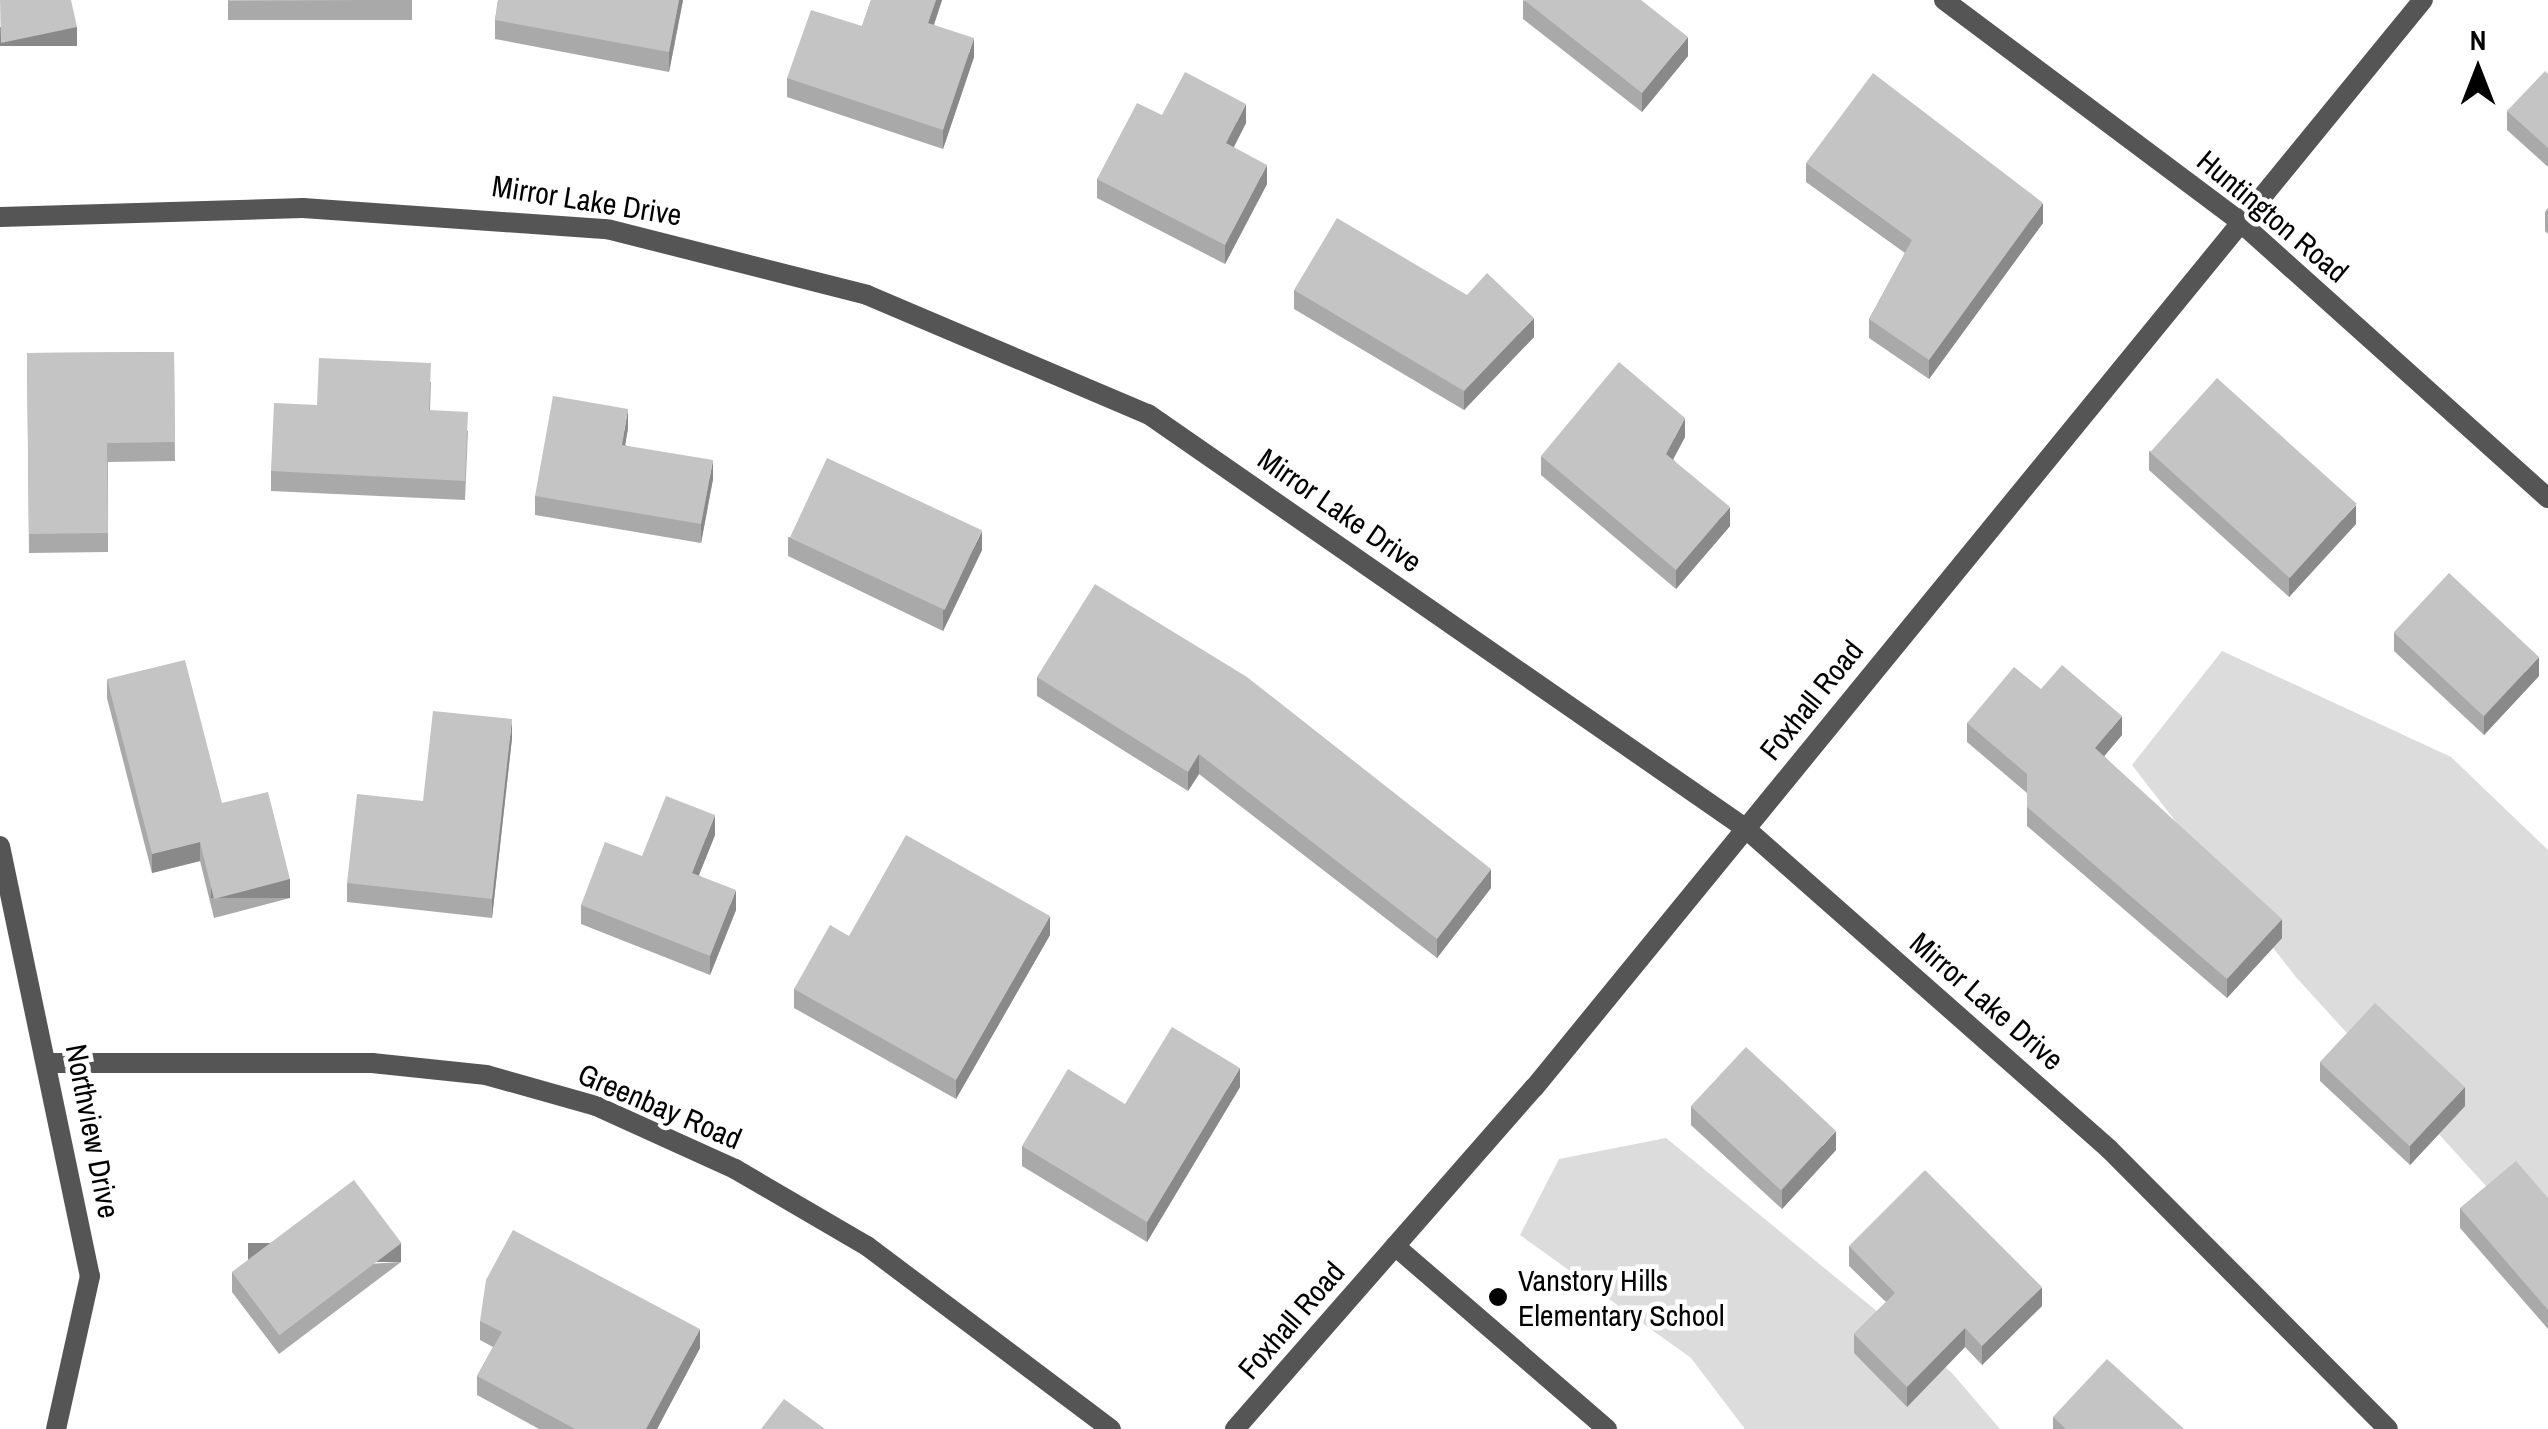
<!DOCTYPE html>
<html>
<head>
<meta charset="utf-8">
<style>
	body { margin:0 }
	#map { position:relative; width:2548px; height:1429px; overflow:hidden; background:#fff; font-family:"Archivo Narrow",sans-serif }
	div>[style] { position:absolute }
	.green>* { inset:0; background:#dcdcdc }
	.lane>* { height:20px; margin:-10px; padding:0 10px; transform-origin:10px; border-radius:10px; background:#555 }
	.street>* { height:20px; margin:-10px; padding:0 10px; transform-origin:10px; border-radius:10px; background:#555 }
	.wall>* { inset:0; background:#a9a9a9; transform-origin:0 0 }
	.shaded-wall>* { inset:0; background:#898989; transform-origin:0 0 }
	.building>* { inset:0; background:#c4c4c4; transform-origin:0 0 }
	.dots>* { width:28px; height:28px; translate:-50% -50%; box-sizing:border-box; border:5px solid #fff; border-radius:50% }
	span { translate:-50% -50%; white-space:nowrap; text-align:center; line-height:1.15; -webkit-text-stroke:9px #fff; paint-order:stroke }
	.street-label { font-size:30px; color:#000 }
	.poi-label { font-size:30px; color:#000 }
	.left { translate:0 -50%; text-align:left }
	.north { position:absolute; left:2428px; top:20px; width:100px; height:100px; -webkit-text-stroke:8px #fff; paint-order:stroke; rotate:0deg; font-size:28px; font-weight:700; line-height:40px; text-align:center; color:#000 }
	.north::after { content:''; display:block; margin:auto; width:35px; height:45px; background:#000; clip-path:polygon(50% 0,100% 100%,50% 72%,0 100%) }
</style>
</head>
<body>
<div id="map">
	<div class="green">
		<i style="clip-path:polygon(2222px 651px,2451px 757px,2548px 850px,2548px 1254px,2295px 976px,2132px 765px)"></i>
		<i style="clip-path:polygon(1666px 1138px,1951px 1372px,2000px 1429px,1745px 1429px,1691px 1358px,1520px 1235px,1559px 1159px)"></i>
	</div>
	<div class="lane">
		<i style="left:1395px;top:1246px;width:280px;rotate:40.8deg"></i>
	</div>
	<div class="street">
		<i style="left:1944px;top:0;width:369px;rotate:36.8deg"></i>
		<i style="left:2239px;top:221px;width:415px;rotate:41.9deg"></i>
		<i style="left:0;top:217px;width:303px;rotate:-1.7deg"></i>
		<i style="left:303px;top:208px;width:305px;rotate:4deg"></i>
		<i style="left:607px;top:229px;width:268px;rotate:14.2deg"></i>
		<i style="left:867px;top:295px;width:305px;rotate:23deg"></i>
		<i style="left:1148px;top:414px;width:727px;rotate:34.74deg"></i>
		<i style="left:1745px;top:828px;width:485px;rotate:41.4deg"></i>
		<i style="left:2109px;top:1149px;width:395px;rotate:45.1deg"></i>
		<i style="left:0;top:846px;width:439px;rotate:78.2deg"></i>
		<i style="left:90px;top:1276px;width:157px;rotate:102.5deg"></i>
		<i style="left:49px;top:1063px;width:323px"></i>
		<i style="left:372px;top:1063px;width:115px;rotate:6deg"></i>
		<i style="left:486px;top:1075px;width:114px;rotate:15.7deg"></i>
		<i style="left:596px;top:1106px;width:153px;rotate:24.4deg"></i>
		<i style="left:735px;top:1169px;width:153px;rotate:30.3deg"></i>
		<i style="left:867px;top:1246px;width:305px;rotate:36.9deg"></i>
		<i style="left:1235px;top:1429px;width:454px;rotate:-48.8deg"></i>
		<i style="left:1534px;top:1088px;width:1405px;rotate:-50.75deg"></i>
	</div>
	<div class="wall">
		<i style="left:228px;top:0;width:184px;height:20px"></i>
		<i style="clip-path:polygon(498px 0,683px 0,669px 72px,495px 39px,495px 20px)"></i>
		<i style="clip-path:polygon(871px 0,942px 0,934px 25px,974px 57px,943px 149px,787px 97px,787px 78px,862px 26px)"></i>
		<i style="clip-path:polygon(1523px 0,1688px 56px,1642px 112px,1523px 19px)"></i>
		<i style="clip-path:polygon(2548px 74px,2548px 167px,2507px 130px,2507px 111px)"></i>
		<i style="clip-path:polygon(1162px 115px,1246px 123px,1234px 147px,1267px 184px,1225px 264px,1097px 198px,1097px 179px)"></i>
		<i style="clip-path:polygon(1806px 163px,2043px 223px,1929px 379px,1869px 338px,1869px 319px,1905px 253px,1806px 182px)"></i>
		<i style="clip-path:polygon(2548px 208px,2548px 234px,2545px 231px,2545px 212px)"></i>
		<i style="clip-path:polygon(1294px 290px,1534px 337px,1464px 410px,1294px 309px)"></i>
		<i style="clip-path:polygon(174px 352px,175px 461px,108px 462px,108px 552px,29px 553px,27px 353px)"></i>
		<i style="clip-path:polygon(431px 382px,430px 410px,468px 431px,465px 500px,271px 491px,271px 471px,317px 405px)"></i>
		<i style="clip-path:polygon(628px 428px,625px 445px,713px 479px,701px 543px,535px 515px,535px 496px)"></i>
		<i style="clip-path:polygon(1685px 437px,1673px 459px,1730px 526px,1676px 589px,1541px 475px,1541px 456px)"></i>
		<i style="clip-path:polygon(2149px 451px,2356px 524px,2289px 597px,2149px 470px)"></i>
		<i style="clip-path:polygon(788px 537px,982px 550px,943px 631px,788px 556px)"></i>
		<i style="clip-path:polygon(2394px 632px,2539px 676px,2484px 735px,2394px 651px)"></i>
		<i style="clip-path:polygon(1037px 677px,1491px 888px,1437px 958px,1199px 774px,1188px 791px,1037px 696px)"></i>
		<i style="clip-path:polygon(107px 679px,222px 803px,290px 898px,214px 918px,200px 861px,152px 873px,107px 698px)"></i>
		<i style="clip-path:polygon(2041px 689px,2122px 735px,2104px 756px,2282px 938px,2227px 998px,2027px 826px,2027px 793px,1967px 742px,1967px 723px)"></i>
		<i style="clip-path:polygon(512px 738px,492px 918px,347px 902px,347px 883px)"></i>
		<i style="clip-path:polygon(715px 835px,699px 875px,736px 910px,710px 975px,581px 924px,581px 905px,642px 856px)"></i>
		<i style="clip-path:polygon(1050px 935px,956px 1099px,794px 1008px,794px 989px,849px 936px)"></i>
		<i style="clip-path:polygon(2320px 1062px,2465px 1106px,2410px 1165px,2320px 1081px)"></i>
		<i style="clip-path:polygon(1240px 1087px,1147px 1242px,1022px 1166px,1022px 1146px,1125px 1104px)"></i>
		<i style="clip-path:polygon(1691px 1106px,1836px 1150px,1782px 1209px,1691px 1125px)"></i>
		<i style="clip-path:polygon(2548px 1198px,2548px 1329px,2460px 1228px,2460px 1208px)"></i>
		<i style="clip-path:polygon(1849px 1246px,2042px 1306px,1982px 1365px,1965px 1347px,1907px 1407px,1854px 1353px,1854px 1334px,1886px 1302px,1849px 1266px)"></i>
		<i style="clip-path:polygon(401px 1262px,279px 1354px,232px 1292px,232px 1272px)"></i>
		<i style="clip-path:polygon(480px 1321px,700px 1348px,657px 1429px,539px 1429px,477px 1395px,477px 1376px,493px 1347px,480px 1340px)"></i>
		<i style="clip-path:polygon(2053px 1417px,2184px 1429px,2053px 1429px)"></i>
	</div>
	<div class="shaded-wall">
		<i style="clip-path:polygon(679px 0,683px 0,669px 72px,669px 52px)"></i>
		<i style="clip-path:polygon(936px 0,942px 0,928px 42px,928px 23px)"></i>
		<i style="left:77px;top:27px;width:19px;height:78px;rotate:90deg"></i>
		<i style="clip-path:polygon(1688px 37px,1688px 56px,1642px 112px,1642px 93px)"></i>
		<i style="clip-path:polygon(974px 38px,974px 57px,943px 149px,943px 130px)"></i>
		<i style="clip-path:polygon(1246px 104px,1246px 123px,1226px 162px,1226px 143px)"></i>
		<i style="clip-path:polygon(1267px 165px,1267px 184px,1225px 264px,1225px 245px)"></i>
		<i style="clip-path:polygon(2043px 203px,2043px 223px,1929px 379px,1929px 360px)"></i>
		<i style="clip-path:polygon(1534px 318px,1534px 337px,1464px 410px,1464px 391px)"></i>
		<i style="clip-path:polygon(628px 409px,628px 428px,622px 464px,622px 445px)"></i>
		<i style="clip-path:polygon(1685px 418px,1685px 437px,1666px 473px,1666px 454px)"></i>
		<i style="clip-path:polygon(713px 460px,713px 479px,701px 543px,701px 524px)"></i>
		<i style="clip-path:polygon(2356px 505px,2356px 524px,2289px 597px,2289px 578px)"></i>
		<i style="clip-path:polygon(1730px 507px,1730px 526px,1676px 589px,1676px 570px)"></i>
		<i style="clip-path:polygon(982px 531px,982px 550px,943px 631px,943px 611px)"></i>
		<i style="clip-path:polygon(2539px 657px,2539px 676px,2484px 735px,2484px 716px)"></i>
		<i style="clip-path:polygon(2122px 716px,2122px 735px,2095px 767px,2095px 748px)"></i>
		<i style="clip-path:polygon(512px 719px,512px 738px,492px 918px,492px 899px)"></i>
		<i style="clip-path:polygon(1199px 754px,1199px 774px,1188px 791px,1188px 772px)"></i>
		<i style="clip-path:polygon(715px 815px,715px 835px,692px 892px,692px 873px)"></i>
		<i style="clip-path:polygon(200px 842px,200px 861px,152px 873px,152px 854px)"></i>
		<i style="clip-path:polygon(1491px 869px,1491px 888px,1437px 958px,1437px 939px)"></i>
		<i style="left:290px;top:879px;width:19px;height:79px;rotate:90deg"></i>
		<i style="clip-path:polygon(736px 890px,736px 910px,710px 975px,710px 956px)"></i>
		<i style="clip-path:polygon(1050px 916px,1050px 935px,956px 1099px,956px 1080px)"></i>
		<i style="clip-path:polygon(2282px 919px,2282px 938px,2227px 998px,2227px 979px)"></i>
		<i style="clip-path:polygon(1240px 1068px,1240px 1087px,1147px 1242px,1147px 1222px)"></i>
		<i style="clip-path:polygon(2465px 1087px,2465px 1106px,2410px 1165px,2410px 1145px)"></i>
		<i style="clip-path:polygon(1836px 1131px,1836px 1150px,1782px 1209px,1782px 1190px)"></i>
		<i style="left:401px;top:1243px;width:19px;height:153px;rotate:90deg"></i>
		<i style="clip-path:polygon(2042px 1287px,2042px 1306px,1982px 1365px,1982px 1346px)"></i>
		<i style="clip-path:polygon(1965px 1328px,1965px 1347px,1907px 1407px,1907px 1387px)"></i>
		<i style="clip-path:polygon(700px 1329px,700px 1348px,657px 1429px,646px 1429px)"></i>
	</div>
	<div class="building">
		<i style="clip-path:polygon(0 0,71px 0,77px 27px,1px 43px)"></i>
		<i style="clip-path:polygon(229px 0,363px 0,229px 1px)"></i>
		<i style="clip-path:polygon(498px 0,679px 0,669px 52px,495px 20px)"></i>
		<i style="clip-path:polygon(871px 0,936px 0,928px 23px,974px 38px,943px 130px,787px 78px,811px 10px,862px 26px)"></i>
		<i style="clip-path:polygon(1524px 0,1641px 0,1688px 37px,1642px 93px)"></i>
		<i style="clip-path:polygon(2545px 71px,2548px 74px,2548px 148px,2507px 111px)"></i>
		<i style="clip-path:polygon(1185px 72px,1246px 104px,1226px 143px,1267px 165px,1225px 245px,1097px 179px,1137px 103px,1162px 115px)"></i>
		<i style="clip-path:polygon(1873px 73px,2043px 203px,1929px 360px,1869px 319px,1912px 240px,1806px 163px)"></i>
		<i style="clip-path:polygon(1337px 218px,1467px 295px,1487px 273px,1534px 318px,1464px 391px,1294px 290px)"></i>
		<i style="clip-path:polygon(174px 352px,175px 442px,107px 443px,108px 533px,29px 534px,27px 353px)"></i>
		<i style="clip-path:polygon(319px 358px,431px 363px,429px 410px,468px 412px,465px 481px,271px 471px,274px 403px,317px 405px)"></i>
		<i style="clip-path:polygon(1619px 362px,1685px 418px,1666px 454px,1730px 507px,1676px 570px,1541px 456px)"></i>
		<i style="left:2217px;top:378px;width:188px;height:100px;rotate:42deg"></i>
		<i style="clip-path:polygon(553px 396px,628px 409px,622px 445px,713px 460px,701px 524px,535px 496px)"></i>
		<i style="left:827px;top:458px;width:171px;height:88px;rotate:25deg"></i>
		<i style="left:2449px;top:573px;width:123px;height:81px;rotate:43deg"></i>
		<i style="clip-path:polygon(1095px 584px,1247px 677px,1491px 869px,1437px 939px,1199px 754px,1188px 772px,1037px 677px)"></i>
		<i style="clip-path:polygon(185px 660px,222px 803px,268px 792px,290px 879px,214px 899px,200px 842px,152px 854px,107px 679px)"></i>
		<i style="clip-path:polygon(2062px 665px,2122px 716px,2095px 748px,2282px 919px,2227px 979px,2027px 807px,2027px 774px,1967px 723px,2014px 667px,2041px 689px)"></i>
		<i style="clip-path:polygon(433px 711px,512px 719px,492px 899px,347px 883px,357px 794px,423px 801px)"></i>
		<i style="clip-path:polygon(666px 796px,715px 815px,692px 873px,736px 890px,710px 956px,581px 905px,605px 842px,642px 856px)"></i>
		<i style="clip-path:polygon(906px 835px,1050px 916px,956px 1080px,794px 989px,830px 925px,849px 936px)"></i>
		<i style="left:2375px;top:1003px;width:123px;height:81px;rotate:43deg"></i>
		<i style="clip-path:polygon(1172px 1027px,1240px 1068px,1147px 1222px,1022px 1146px,1068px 1069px,1125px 1104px)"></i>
		<i style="left:1746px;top:1047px;width:123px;height:81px;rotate:43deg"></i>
		<i style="clip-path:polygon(2516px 1161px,2548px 1198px,2548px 1310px,2460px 1208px)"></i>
		<i style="clip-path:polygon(1925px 1170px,2042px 1287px,1982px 1346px,1965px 1328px,1907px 1387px,1854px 1334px,1895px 1293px,1849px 1246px)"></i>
		<i style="left:354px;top:1180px;width:79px;height:153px;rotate:53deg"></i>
		<i style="clip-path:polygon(513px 1230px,700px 1329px,646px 1429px,575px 1429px,477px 1376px,502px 1332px,480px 1321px,486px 1280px)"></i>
		<i style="clip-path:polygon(2107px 1359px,2184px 1429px,2066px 1429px,2053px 1417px)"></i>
		<i style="clip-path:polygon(784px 1399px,825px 1429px,761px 1429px)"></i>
	</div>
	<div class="dots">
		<i style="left:1498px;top:1297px;background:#000"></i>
	</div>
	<div class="street-label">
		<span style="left:587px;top:200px;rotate:9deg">Mirror Lake Drive</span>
		<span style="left:2273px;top:216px;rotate:40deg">Huntington Road</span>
		<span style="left:1340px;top:510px;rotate:35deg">Mirror Lake Drive</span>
		<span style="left:1811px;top:700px;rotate:-51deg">Foxhall Road</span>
		<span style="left:1987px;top:1001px;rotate:41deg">Mirror Lake Drive</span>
		<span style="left:660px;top:1106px;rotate:23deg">Greenbay Road</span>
		<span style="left:93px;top:1131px;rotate:79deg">Northview Drive</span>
		<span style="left:1291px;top:1320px;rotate:-49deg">Foxhall Road</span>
	</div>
	<div class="poi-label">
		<span class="left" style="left:1518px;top:1297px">Vanstory Hills<br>Elementary School</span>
	</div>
	<div class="north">N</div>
</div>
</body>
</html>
